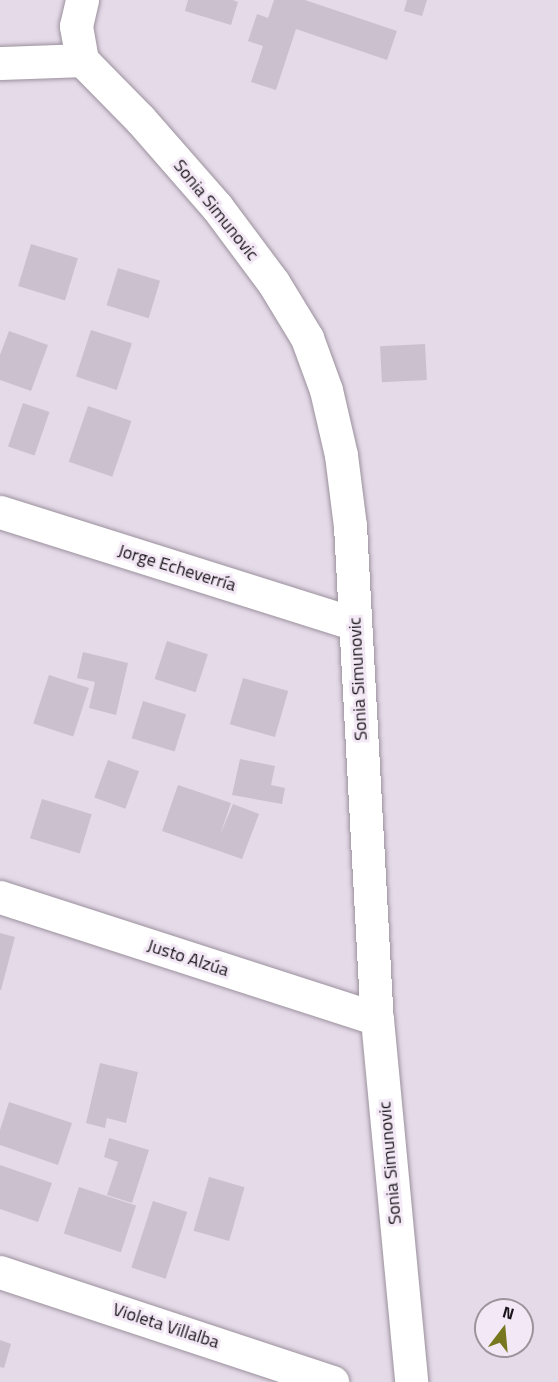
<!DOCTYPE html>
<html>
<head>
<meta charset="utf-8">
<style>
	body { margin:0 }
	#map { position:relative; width:558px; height:1382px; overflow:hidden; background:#e5dae8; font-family:"Titillium Web",sans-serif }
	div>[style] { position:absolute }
	.building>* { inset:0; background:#cbc0ce; transform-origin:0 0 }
	.roads { filter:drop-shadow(0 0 2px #9b919d) drop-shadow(0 0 2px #9b919d) }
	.minor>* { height:33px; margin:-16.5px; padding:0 16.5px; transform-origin:16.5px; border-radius:16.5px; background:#fff }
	span { translate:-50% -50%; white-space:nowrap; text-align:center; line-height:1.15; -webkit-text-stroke:6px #f3e8f5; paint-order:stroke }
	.street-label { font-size:18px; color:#19151a }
	.north { position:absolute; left:474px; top:1298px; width:60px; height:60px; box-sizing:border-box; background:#f3e8f5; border:2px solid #9c949d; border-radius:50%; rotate:16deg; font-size:16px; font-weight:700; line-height:24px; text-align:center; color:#19151a }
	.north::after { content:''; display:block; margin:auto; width:21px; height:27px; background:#76771e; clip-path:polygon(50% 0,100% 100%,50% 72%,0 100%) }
</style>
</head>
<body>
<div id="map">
	<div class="building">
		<i style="clip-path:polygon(188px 0,233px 0,238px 2px,231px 25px,185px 11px)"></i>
		<i style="clip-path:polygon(274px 0,305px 0,397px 31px,387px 60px,296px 29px,276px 90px,251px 82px,263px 46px,248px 41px,257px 14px,268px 18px)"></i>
		<i style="clip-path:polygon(407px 0,427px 0,422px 16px,404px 11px)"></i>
		<i style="left:31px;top:244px;width:49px;height:44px;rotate:17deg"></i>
		<i style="left:118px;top:268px;width:44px;height:39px;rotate:17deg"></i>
		<i style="left:91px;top:330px;width:43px;height:49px;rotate:18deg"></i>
		<i style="clip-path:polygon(9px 331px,48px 345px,31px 391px,0 380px,0 355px)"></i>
		<i style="left:425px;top:344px;width:36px;height:45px;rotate:87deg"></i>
		<i style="left:23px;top:403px;width:28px;height:46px;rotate:19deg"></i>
		<i style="left:88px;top:406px;width:46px;height:59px;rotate:19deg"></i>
		<i style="left:167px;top:641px;width:43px;height:40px;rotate:18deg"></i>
		<i style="clip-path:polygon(83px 652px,128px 663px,116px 715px,89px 708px,95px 682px,77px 678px)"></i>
		<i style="left:49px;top:675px;width:42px;height:51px;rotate:18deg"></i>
		<i style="left:243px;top:678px;width:47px;height:48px;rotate:16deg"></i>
		<i style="left:143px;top:701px;width:45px;height:39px;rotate:17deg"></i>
		<i style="clip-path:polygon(240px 759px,275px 766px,271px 785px,285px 788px,282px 804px,232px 795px)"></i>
		<i style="left:108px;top:760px;width:33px;height:40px;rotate:20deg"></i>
		<i style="clip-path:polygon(178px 785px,231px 803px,220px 835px,233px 804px,259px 814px,242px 859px,162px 831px)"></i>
		<i style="left:42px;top:799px;width:52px;height:41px;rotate:17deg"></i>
		<i style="clip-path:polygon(0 933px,15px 937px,1px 990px,0 990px)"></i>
		<i style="clip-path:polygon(100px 1063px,138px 1072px,126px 1123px,107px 1118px,105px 1128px,86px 1123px)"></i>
		<i style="clip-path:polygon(9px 1102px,72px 1123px,58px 1165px,0 1145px,0 1130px)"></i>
		<i style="clip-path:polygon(109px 1138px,149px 1150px,132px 1203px,107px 1195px,118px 1162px,104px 1157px)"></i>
		<i style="clip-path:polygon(0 1165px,52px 1183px,38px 1222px,0 1209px)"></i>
		<i style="left:209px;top:1177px;width:37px;height:56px;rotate:16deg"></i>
		<i style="left:79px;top:1187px;width:60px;height:49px;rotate:18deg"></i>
		<i style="left:153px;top:1201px;width:36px;height:70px;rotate:18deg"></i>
		<i style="clip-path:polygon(0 1340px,11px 1344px,4px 1368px,0 1367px)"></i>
	</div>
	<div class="roads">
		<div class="minor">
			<i style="left:82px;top:60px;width:83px;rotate:45.5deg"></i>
			<i style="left:140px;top:119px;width:117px;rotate:48.8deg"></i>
			<i style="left:217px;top:207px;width:94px;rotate:53.3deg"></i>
			<i style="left:273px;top:282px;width:66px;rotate:58.7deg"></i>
			<i style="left:307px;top:338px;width:55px;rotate:69.9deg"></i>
			<i style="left:326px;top:390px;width:67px;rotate:77deg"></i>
			<i style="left:341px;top:455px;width:72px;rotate:82.8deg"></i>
			<i style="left:350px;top:526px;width:494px;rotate:86.9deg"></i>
			<i style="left:377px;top:1019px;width:365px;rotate:84.6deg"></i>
			<i style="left:82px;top:60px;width:35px;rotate:-100deg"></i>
			<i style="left:76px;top:26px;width:27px;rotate:-77deg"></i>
			<i style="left:0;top:63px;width:82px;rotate:-2.1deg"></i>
			<i style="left:0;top:512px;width:372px;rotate:17.5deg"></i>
			<i style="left:0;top:897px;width:396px;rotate:17.9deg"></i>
			<i style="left:0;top:1272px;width:350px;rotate:18.3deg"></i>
		</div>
	</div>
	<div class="street-label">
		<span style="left:216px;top:210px;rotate:51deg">Sonia Simunovic</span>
		<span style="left:177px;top:568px;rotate:17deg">Jorge Echeverría</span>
		<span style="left:358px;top:679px;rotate:-93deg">Sonia Simunovic</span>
		<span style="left:188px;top:958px;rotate:18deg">Justo Alzúa</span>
		<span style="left:390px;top:1163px;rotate:-95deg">Sonia Simunovic</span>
		<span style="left:166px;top:1326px;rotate:18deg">Violeta Villalba</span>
	</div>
	<div class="north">N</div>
</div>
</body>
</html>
